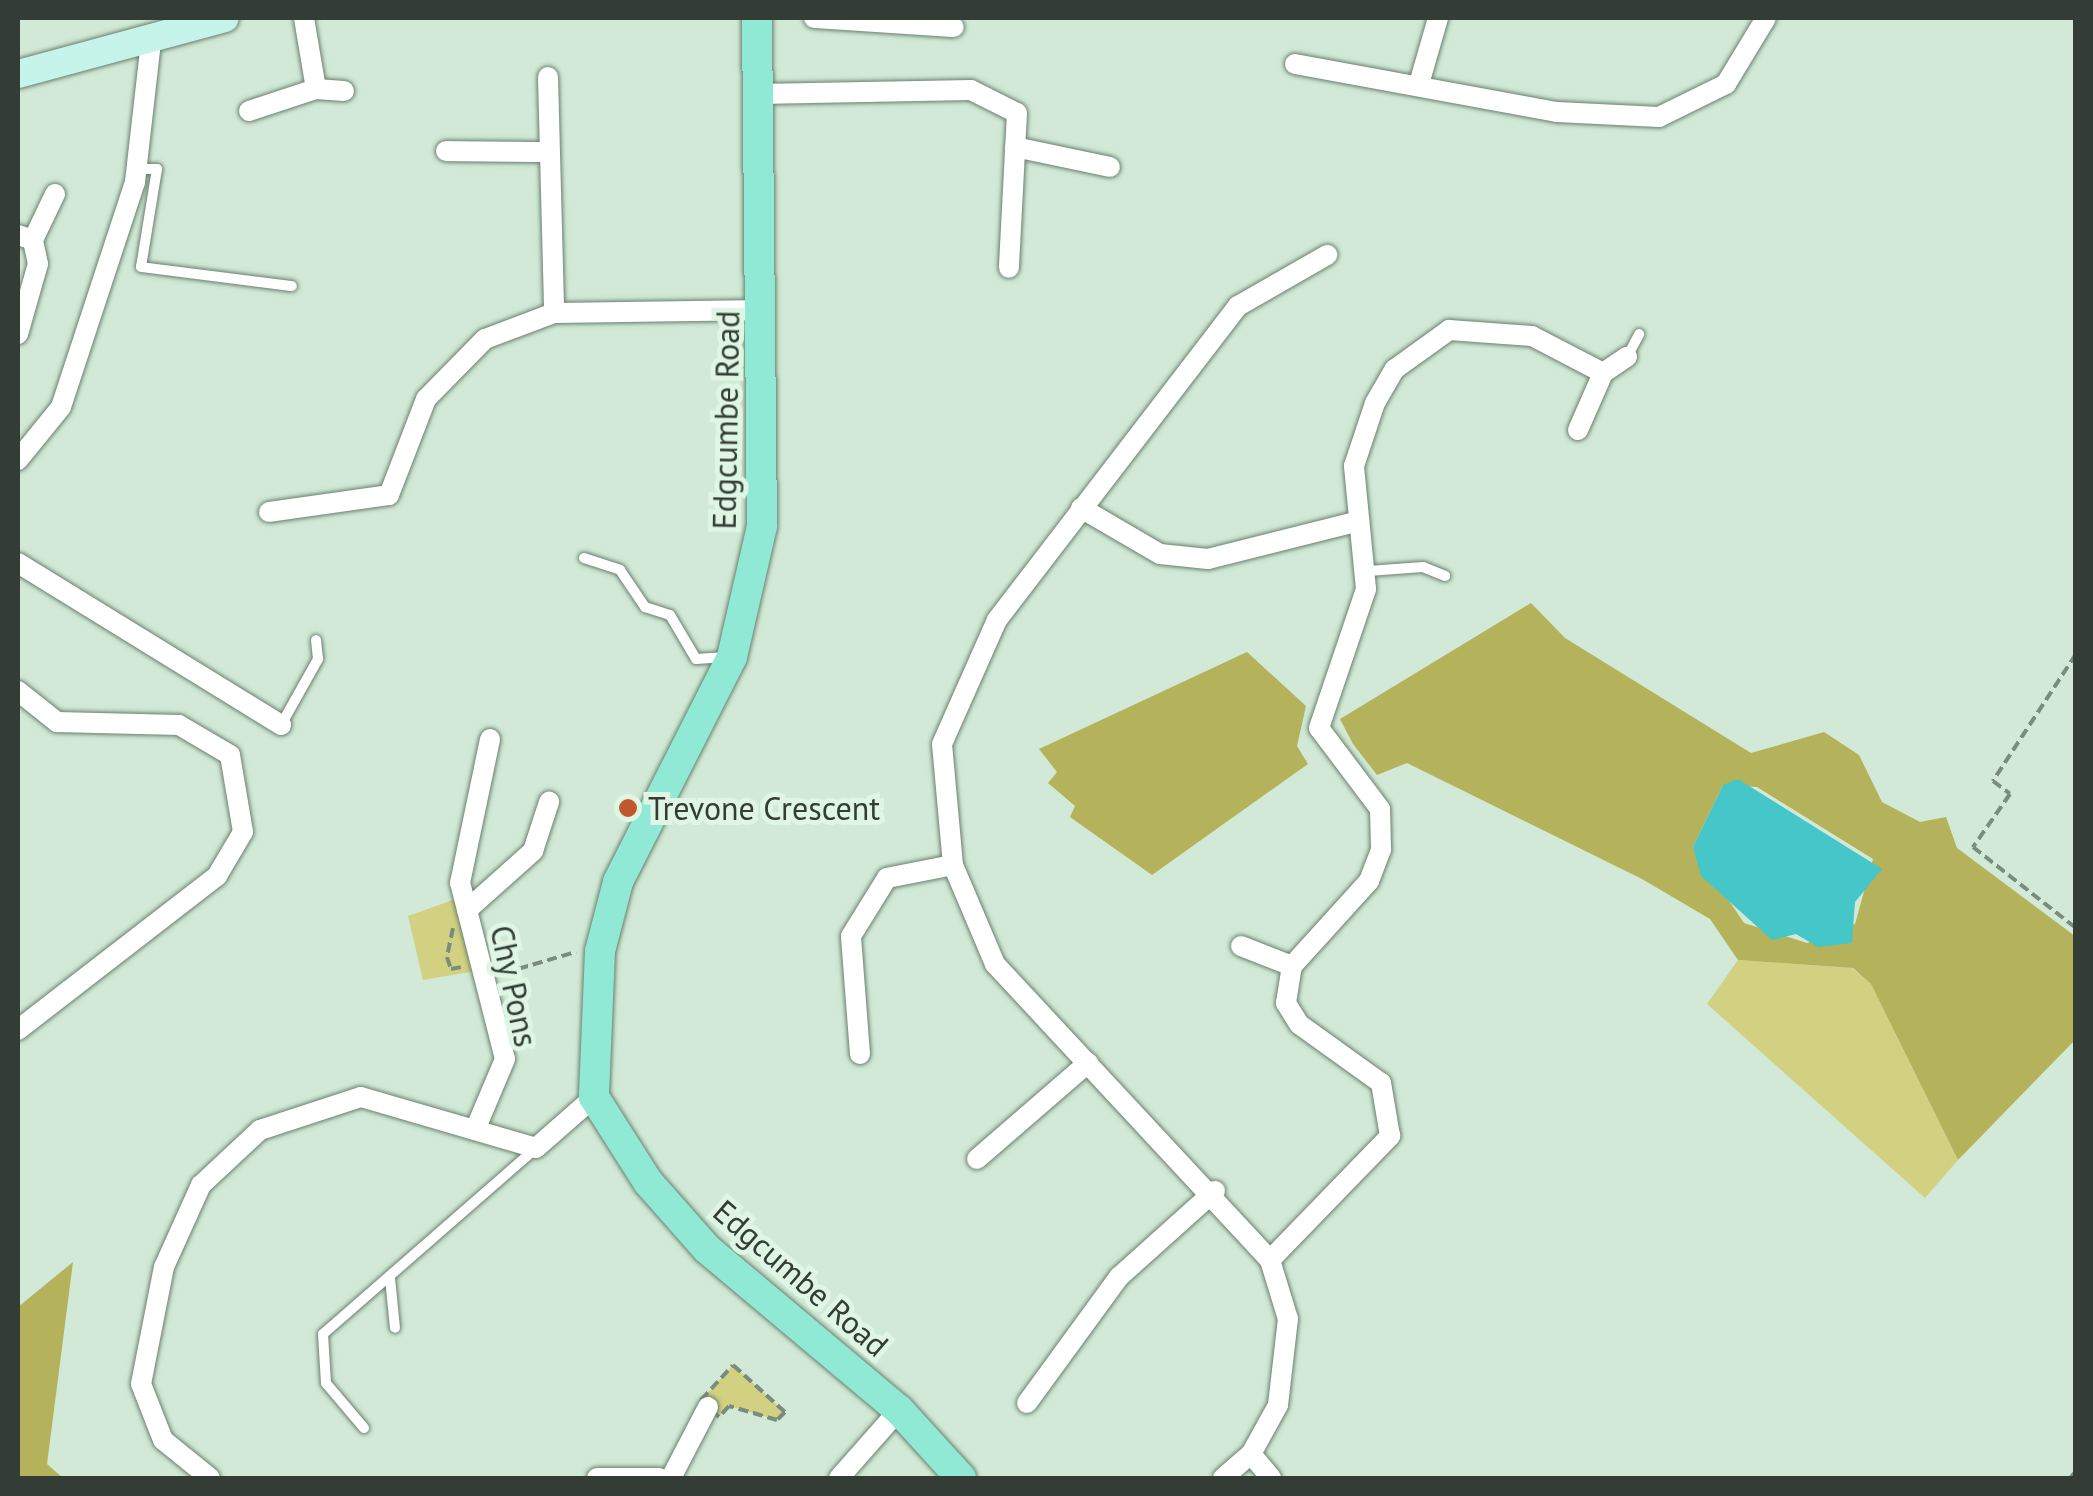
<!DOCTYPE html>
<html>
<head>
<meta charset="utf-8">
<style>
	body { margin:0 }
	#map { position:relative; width:2093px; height:1496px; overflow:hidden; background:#d1e9d6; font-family:"PT Sans",sans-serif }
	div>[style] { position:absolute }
	.green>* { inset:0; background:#d2d181 }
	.forest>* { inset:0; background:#b4b25a }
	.water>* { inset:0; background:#45c6c8 }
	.path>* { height:4px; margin-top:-2px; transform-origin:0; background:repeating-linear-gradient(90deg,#7b8b7f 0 10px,transparent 0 15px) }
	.roads { filter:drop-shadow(0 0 2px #6a806f) drop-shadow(0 0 2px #6a806f) }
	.lane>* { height:10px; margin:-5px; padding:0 5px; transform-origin:5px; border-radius:5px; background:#fff }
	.street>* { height:20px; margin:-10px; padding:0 10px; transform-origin:10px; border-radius:10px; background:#fff }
	.secondary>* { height:28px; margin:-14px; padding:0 14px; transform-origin:14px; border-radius:14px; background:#c7f4ea }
	.primary>* { height:30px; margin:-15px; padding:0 15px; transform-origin:15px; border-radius:15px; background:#8fe9d4 }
	.dots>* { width:28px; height:28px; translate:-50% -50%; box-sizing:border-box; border:5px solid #def6e3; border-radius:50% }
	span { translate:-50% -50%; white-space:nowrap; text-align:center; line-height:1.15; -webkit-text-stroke:10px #def6e3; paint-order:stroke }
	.street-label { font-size:32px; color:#333c35 }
	.poi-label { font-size:32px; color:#333c35 }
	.left { translate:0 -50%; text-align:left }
	.frame { position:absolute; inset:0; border:20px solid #333c35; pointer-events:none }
</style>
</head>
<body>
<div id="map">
	<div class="green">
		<i style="clip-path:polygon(464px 896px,482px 970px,423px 980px,408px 916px)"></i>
		<i style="clip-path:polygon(1738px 960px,1852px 968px,1871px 984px,1958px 1160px,1925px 1198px,1707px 1004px)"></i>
		<i style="clip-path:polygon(733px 1365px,785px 1412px,777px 1420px,729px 1406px,719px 1417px,701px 1400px)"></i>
	</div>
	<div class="forest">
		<i style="clip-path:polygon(evenodd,1531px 603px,1565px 638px,1751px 753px,1824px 732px,1859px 755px,1882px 802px,1920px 822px,1946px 817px,1957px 848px,2075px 936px,2075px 1040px,1958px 1160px,1871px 984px,1853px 968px,1738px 960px,1710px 919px,1642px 879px,1407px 763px,1377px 775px,1353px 744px,1340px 719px,1531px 603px,1723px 785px,1757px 787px,1873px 859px,1855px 924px,1807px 943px,1744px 923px,1693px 847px,1723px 785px)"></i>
		<i style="clip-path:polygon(1247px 652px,1306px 706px,1297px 746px,1308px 764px,1152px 875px,1070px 817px,1075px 806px,1048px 783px,1057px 772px,1039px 749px)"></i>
		<i style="clip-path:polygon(73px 1262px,47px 1464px,63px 1478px,18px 1478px,18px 1307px)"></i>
	</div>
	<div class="water">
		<i style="clip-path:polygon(1738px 779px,1882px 869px,1855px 902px,1852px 943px,1818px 947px,1796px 934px,1772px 940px,1701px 876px,1693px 847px,1723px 785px)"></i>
	</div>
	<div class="path">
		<i style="left:2076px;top:654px;width:152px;rotate:123.2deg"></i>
		<i style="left:1993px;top:781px;width:21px;rotate:37deg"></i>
		<i style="left:2010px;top:794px;width:65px;rotate:124.9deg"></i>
		<i style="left:1973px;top:847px;width:131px;rotate:38.2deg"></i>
		<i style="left:453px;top:928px;width:30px;rotate:102deg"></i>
		<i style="left:447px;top:957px;width:13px;rotate:72deg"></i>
		<i style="left:451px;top:969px;width:10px;rotate:-11deg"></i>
		<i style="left:504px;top:973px;width:75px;rotate:-16.3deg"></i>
		<i style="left:733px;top:1365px;width:70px;rotate:42.1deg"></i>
		<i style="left:785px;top:1412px;width:11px;rotate:135deg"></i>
		<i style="left:777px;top:1420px;width:50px;rotate:-163.7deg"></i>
		<i style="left:729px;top:1406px;width:15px;rotate:132deg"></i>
		<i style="left:719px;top:1417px;width:25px;rotate:-137deg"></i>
		<i style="left:701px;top:1400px;width:47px;rotate:-47.6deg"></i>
		<i style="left:2070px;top:1478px;width:9px;rotate:-49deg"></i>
	</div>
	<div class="roads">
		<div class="lane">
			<i style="left:138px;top:169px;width:19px"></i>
			<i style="left:157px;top:169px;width:99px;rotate:99.3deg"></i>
			<i style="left:141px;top:267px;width:152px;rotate:7.2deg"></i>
			<i style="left:1627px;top:357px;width:26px;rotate:-62deg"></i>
			<i style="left:584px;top:558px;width:38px;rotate:18deg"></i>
			<i style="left:620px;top:570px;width:45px;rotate:56deg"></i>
			<i style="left:645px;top:607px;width:26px;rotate:18deg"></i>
			<i style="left:670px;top:615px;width:51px;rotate:59.4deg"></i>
			<i style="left:696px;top:659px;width:30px;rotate:-4deg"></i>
			<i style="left:1368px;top:571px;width:55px;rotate:-4.2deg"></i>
			<i style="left:1423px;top:567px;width:24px;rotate:22deg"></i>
			<i style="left:281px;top:725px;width:76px;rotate:-60.7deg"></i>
			<i style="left:318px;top:659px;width:19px;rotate:-96deg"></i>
			<i style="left:390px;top:1278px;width:50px;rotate:84.3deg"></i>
			<i style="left:364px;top:1428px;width:59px;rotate:-130.2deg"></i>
			<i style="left:326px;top:1383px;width:49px;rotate:-93.5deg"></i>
			<i style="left:323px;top:1334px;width:281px;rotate:-41.1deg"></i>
		</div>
		<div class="street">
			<i style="left:814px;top:18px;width:140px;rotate:3.7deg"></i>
			<i style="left:1295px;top:64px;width:266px;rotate:10.4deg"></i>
			<i style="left:1557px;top:112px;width:102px;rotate:2.8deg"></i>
			<i style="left:1659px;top:117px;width:75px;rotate:-26.2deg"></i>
			<i style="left:1726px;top:84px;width:77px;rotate:-58.8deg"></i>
			<i style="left:548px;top:77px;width:236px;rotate:88.5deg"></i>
			<i style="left:1419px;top:84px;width:69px;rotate:-73.9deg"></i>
			<i style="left:316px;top:89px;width:28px;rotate:4deg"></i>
			<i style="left:758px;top:94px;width:213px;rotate:-1.1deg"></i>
			<i style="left:971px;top:90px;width:51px;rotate:26.6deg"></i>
			<i style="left:1017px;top:113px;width:155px;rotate:93deg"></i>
			<i style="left:249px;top:111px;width:71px;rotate:-18.2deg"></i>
			<i style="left:316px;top:89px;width:72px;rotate:-99.6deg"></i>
			<i style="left:1015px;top:147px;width:97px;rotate:11.9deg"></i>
			<i style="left:446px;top:151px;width:104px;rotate:0.6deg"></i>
			<i style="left:18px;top:235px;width:16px;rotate:18deg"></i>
			<i style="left:33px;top:240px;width:51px;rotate:-64.4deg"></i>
			<i style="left:18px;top:334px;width:73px;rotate:-74.1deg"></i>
			<i style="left:38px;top:264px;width:25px;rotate:-102deg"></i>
			<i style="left:1578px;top:430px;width:62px;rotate:-66.3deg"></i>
			<i style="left:1603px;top:373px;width:29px;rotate:-34deg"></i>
			<i style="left:18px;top:460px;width:68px;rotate:-50.9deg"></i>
			<i style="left:61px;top:407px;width:237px;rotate:-71.8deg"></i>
			<i style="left:135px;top:182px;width:141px;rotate:-83.5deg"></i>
			<i style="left:1081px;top:508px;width:91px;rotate:30.2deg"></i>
			<i style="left:1160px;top:554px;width:48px;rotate:5.9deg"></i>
			<i style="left:1208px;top:559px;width:156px;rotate:-14.1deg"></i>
			<i style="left:269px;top:512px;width:121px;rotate:-8.1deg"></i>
			<i style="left:389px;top:495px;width:103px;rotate:-68.9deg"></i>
			<i style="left:426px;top:399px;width:84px;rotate:-45.5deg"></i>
			<i style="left:485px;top:339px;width:74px;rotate:-20.6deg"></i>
			<i style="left:554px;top:313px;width:210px;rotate:-0.8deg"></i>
			<i style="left:18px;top:563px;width:309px;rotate:31.6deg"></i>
			<i style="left:18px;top:691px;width:50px;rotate:38.5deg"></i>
			<i style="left:57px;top:722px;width:122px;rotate:1.4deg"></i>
			<i style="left:179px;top:725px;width:59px;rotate:30.5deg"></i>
			<i style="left:230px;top:755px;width:78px;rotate:80.4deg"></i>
			<i style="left:243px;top:832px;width:51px;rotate:120.6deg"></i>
			<i style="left:217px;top:876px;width:252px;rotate:142.3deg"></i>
			<i style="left:467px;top:910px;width:89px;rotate:-41.8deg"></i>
			<i style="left:533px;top:851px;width:52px;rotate:-71.9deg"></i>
			<i style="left:1241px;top:946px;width:55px;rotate:21.4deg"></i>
			<i style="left:860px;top:1054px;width:118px;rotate:-94.4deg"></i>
			<i style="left:851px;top:936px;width:68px;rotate:-58.2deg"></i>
			<i style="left:887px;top:878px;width:67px;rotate:-11.1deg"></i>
			<i style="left:475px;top:1130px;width:77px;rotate:-67.1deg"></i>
			<i style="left:505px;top:1059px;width:182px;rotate:-104.3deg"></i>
			<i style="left:460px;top:883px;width:147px;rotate:-78.2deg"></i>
			<i style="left:977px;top:1159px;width:147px;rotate:-40.9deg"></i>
			<i style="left:1270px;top:1260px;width:173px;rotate:-45.9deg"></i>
			<i style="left:1390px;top:1136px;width:54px;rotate:-99.6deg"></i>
			<i style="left:1381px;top:1083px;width:101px;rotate:-144.3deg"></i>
			<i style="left:1299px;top:1024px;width:25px;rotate:-122deg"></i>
			<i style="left:1286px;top:1003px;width:37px;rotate:-81deg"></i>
			<i style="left:1292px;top:966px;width:115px;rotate:-47.8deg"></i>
			<i style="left:1369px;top:881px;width:34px;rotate:-69deg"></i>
			<i style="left:1381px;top:849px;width:40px;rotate:-91.4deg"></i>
			<i style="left:1380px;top:809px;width:101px;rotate:-127deg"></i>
			<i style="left:1319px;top:728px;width:147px;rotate:-71.3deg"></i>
			<i style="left:1366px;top:589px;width:124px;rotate:-95.6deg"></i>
			<i style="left:1354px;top:466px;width:66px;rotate:-71.6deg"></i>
			<i style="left:1375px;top:403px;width:39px;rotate:-60deg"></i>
			<i style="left:1395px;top:369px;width:67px;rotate:-35.8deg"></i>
			<i style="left:1449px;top:330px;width:83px;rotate:4.1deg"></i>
			<i style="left:1532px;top:336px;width:80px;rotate:27.5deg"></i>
			<i style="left:1027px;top:1403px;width:156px;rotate:-53.9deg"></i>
			<i style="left:1119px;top:1277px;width:129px;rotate:-41.9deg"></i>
			<i style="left:1251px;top:1454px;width:31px;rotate:50deg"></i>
			<i style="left:210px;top:1478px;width:60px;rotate:-141deg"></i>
			<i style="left:163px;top:1440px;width:60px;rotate:-111.4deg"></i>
			<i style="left:141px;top:1384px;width:119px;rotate:-78.9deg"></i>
			<i style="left:164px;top:1267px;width:90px;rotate:-65.7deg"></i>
			<i style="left:201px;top:1185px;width:81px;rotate:-43deg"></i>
			<i style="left:260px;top:1130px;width:106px;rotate:-18.1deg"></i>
			<i style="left:361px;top:1097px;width:182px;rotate:16.2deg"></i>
			<i style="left:536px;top:1148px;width:77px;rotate:-41.3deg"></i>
			<i style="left:597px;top:1478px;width:62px"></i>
			<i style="left:671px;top:1478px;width:80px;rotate:-62.5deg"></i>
			<i style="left:839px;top:1478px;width:91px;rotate:-48.6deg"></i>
			<i style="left:1223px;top:1478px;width:37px;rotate:-41deg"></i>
			<i style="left:1251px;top:1454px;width:56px;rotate:-61.1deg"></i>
			<i style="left:1278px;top:1405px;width:87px;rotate:-83.4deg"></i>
			<i style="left:1288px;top:1319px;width:62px;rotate:-107deg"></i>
			<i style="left:1270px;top:1260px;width:404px;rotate:-132.9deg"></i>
			<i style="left:995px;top:964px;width:108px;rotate:-113deg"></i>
			<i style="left:953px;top:865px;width:121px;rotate:-95.2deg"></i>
			<i style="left:942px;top:744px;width:136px;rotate:-66.1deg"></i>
			<i style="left:997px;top:620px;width:396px;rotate:-52.5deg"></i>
			<i style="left:1238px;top:306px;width:103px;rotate:-29.8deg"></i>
		</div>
		<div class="secondary">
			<i style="left:18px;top:74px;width:214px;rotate:-15.1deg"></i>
		</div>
		<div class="primary">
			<i style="left:757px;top:18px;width:508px;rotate:89.44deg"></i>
			<i style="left:762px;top:526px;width:134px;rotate:102.9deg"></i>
			<i style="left:732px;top:657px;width:252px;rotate:116.9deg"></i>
			<i style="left:618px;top:882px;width:71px;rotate:104.6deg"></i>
			<i style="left:600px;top:951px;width:146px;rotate:92.4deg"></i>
			<i style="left:594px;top:1097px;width:101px;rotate:57.6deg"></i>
			<i style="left:648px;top:1182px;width:89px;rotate:48.6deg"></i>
			<i style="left:707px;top:1249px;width:251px;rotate:40deg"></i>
			<i style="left:899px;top:1410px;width:92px;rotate:47.6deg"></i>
		</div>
	</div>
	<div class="dots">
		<i style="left:628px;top:808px;background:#bf582e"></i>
	</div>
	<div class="street-label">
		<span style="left:726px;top:420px;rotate:-89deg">Edgcumbe Road</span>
		<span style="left:514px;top:986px;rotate:78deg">Chy Pons</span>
		<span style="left:801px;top:1278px;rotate:41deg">Edgcumbe Road</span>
	</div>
	<div class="poi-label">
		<span class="left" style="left:648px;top:808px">Trevone Crescent</span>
	</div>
	<div class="frame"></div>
</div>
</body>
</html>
